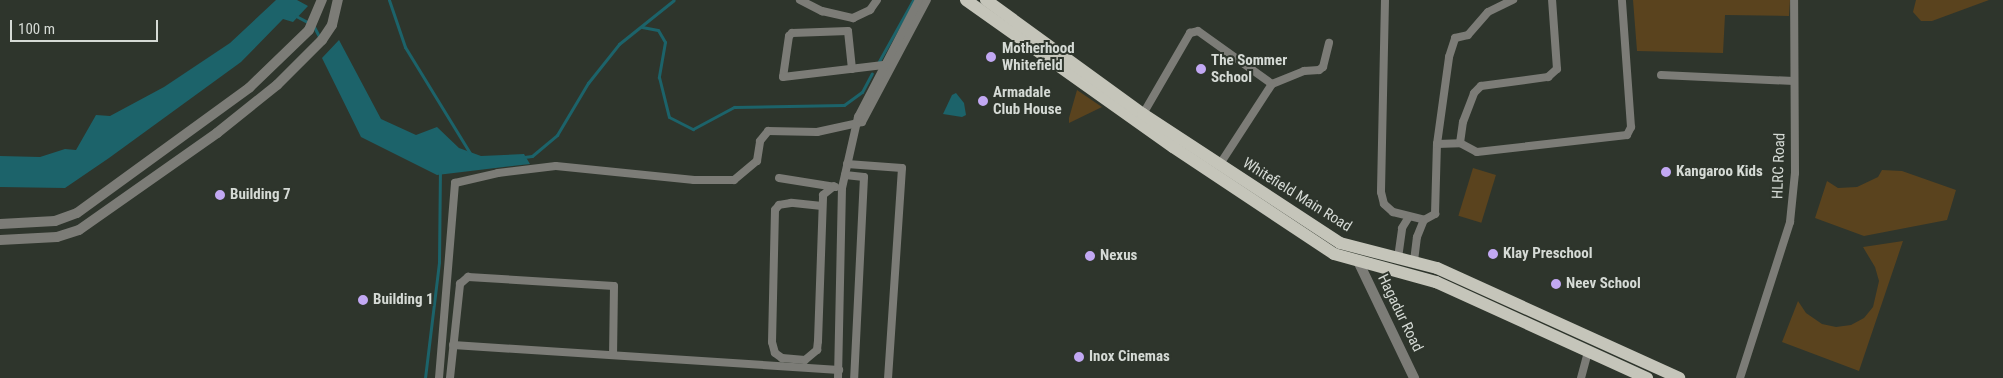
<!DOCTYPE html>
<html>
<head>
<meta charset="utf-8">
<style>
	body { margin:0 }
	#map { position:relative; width:2003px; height:378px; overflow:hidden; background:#2e352c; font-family:"Roboto Condensed",sans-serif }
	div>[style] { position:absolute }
	.green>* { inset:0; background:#5a431e; transform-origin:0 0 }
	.water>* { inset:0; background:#1c636a }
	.stream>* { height:3px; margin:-1.5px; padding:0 1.5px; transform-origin:1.5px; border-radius:1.5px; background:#1c636a }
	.minor>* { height:8px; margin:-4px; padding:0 4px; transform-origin:4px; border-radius:4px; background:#7c7c77 }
	.tertiary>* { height:10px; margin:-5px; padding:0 5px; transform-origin:5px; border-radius:5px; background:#7c7c77 }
	.primary>* { height:12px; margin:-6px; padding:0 6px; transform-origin:6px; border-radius:6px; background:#c5c5ba }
	.dots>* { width:14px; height:14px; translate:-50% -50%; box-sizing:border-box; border:2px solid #2e352c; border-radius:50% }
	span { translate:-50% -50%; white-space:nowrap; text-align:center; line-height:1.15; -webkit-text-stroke:4px #2e352c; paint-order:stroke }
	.poi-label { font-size:15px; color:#d5dad5; font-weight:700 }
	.left { translate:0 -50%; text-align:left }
	.street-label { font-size:15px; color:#d5dad5 }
	.scale { position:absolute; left:10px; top:20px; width:148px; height:22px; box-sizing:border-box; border:2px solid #d5dad5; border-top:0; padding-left:6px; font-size:15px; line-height:18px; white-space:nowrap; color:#d5dad5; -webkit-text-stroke:4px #2e352c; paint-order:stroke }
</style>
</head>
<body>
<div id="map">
	<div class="green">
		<i style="clip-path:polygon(1633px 0,1790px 0,1789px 16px,1725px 15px,1723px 53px,1637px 51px)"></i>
		<i style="clip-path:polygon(1916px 0,1989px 0,1932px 21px,1921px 21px,1913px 12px)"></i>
		<i style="clip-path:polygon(1077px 90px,1102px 107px,1069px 123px,1069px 118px)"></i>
		<i style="left:1473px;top:168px;width:24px;height:50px;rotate:17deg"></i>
		<i style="clip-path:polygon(1882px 170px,1902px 171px,1956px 190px,1947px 220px,1864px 236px,1815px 218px,1827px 181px,1838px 188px,1857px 187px,1878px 177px)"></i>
		<i style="clip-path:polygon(1903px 241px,1859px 371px,1782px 342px,1798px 301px,1806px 313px,1822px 324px,1836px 327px,1851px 325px,1864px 318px,1873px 307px,1879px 281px,1875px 267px,1863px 247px)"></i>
	</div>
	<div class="water">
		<i style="clip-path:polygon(276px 0,297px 0,308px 6px,293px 22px,283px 19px,241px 62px,109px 158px,65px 188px,0 187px,0 156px,40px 157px,65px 149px,76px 150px,96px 115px,110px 116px,164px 87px,230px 43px)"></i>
		<i style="clip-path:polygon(339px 40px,381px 119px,416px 135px,437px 127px,459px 148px,481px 156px,524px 154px,530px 164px,437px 175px,361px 137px,322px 58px)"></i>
		<i style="clip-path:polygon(956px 93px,964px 103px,966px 115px,962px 117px,943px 114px,952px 95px)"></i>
	</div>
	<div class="stream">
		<i style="left:389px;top:0;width:50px;rotate:71.2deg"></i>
		<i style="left:405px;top:47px;width:124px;rotate:58.5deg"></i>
		<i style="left:296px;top:16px;width:19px;rotate:28deg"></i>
		<i style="left:313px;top:25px;width:15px;rotate:62deg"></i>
		<i style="left:642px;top:27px;width:16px;rotate:11deg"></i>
		<i style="left:658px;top:30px;width:14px;rotate:60deg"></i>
		<i style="left:665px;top:42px;width:36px;rotate:100deg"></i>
		<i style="left:659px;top:77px;width:41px;rotate:76deg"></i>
		<i style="left:669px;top:117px;width:27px;rotate:27deg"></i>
		<i style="left:693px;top:129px;width:47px;rotate:-28.2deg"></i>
		<i style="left:734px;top:107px;width:110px;rotate:-1deg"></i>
		<i style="left:844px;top:105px;width:22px;rotate:-36deg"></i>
		<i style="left:862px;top:92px;width:21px;rotate:-62deg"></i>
		<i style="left:878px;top:63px;width:72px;rotate:-60.9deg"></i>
		<i style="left:524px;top:157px;width:8px;rotate:-7deg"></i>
		<i style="left:532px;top:156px;width:33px;rotate:-40deg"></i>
		<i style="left:557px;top:135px;width:61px;rotate:-59.2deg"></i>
		<i style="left:588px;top:83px;width:50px;rotate:-51.5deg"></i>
		<i style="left:619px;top:44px;width:70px;rotate:-38.7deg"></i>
		<i style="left:425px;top:378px;width:117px;rotate:-83.1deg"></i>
		<i style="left:439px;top:262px;width:90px;rotate:-89.4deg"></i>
	</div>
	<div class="minor">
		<i style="left:800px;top:0;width:25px;rotate:27deg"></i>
		<i style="left:822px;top:11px;width:32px;rotate:13deg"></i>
		<i style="left:853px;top:18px;width:19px;rotate:-25deg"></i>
		<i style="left:870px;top:10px;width:12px;rotate:-55deg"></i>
		<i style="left:1385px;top:0;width:192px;rotate:91.2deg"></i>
		<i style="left:1381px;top:192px;width:12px;rotate:76deg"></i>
		<i style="left:1384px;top:204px;width:12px;rotate:42deg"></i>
		<i style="left:1393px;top:212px;width:32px;rotate:14deg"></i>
		<i style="left:1424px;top:220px;width:13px;rotate:-29deg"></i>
		<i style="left:1435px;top:214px;width:70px;rotate:-88.4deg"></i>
		<i style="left:1437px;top:144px;width:23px;rotate:-2deg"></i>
		<i style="left:1460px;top:143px;width:19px;rotate:28deg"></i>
		<i style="left:1477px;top:152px;width:151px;rotate:-6.5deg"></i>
		<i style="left:1627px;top:135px;width:9px;rotate:-63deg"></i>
		<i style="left:1631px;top:127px;width:127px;rotate:-94.1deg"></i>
		<i style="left:852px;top:69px;width:38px;rotate:-96deg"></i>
		<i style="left:848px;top:31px;width:56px;rotate:178deg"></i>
		<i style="left:792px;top:33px;width:4px;rotate:135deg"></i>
		<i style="left:789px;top:36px;width:41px;rotate:98.3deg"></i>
		<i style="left:783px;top:77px;width:101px;rotate:-6.8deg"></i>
		<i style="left:1661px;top:75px;width:133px;rotate:2.6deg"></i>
		<i style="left:1272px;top:84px;width:35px;rotate:-22deg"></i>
		<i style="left:1304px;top:71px;width:15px;rotate:-4deg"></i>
		<i style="left:1319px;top:70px;width:5px;rotate:-37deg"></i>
		<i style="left:1323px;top:67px;width:25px;rotate:-76deg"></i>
		<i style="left:1143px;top:114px;width:94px;rotate:-59.9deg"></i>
		<i style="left:1190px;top:33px;width:8px;rotate:-14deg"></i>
		<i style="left:1198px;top:31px;width:91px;rotate:35.6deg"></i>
		<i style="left:1272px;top:84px;width:95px;rotate:123deg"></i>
		<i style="left:1460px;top:143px;width:21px;rotate:-82deg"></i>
		<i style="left:1463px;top:122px;width:31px;rotate:-69deg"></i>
		<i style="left:1474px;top:93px;width:10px;rotate:-45deg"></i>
		<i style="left:1481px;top:86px;width:68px;rotate:-7.7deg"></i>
		<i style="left:1548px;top:77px;width:12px;rotate:-42deg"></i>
		<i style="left:1557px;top:69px;width:69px;rotate:-94.1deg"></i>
		<i style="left:1437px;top:144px;width:88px;rotate:-82.1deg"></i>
		<i style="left:1449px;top:57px;width:20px;rotate:-72deg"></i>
		<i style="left:1455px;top:38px;width:13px;rotate:-13deg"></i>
		<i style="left:1468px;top:35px;width:30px;rotate:-49deg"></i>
		<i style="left:1488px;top:12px;width:28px;rotate:-26deg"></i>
		<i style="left:847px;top:164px;width:55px;rotate:4.2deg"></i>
		<i style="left:902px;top:168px;width:210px;rotate:93.8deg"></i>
		<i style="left:845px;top:175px;width:19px;rotate:6deg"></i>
		<i style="left:864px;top:177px;width:201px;rotate:92.8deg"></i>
		<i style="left:779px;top:178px;width:57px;rotate:9.1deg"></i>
		<i style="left:822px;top:206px;width:31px;rotate:-174deg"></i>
		<i style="left:791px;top:203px;width:12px;rotate:171deg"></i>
		<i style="left:779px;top:205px;width:6px;rotate:129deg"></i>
		<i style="left:775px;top:210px;width:132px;rotate:91.3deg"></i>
		<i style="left:772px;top:342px;width:11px;rotate:75deg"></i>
		<i style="left:775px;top:353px;width:9px;rotate:36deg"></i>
		<i style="left:782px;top:358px;width:23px;rotate:5deg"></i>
		<i style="left:805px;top:360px;width:16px;rotate:-40deg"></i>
		<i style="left:817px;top:350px;width:9px;rotate:-84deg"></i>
		<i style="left:818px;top:341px;width:146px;rotate:-88deg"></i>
		<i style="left:823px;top:195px;width:14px;rotate:-39deg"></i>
		<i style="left:1398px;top:258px;width:30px;rotate:-82deg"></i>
		<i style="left:1402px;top:228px;width:13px;rotate:-58deg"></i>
		<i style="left:1414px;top:261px;width:24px;rotate:-83deg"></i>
		<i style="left:1417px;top:237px;width:18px;rotate:-68deg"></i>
		<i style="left:453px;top:345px;width:387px;rotate:3.7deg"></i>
		<i style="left:439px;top:378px;width:196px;rotate:-85.3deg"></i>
		<i style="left:455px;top:183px;width:44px;rotate:-13.1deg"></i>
		<i style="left:498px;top:173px;width:58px;rotate:-6.9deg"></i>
		<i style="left:556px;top:166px;width:139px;rotate:5.8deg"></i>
		<i style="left:694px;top:180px;width:40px"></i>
		<i style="left:734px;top:180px;width:30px;rotate:-40deg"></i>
		<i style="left:757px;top:161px;width:20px;rotate:-81deg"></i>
		<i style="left:760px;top:141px;width:13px;rotate:-51deg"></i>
		<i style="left:768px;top:131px;width:49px;rotate:1.2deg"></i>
		<i style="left:817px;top:132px;width:46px;rotate:-12.5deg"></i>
		<i style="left:862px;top:122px;width:138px;rotate:-62deg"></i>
		<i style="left:450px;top:378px;width:95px;rotate:-83.9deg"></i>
		<i style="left:460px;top:284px;width:11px;rotate:-41deg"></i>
		<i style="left:468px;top:277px;width:146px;rotate:3.5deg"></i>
		<i style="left:614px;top:286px;width:69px;rotate:90.8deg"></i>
		<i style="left:838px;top:378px;width:190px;rotate:-88.8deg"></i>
		<i style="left:842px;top:188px;width:73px;rotate:-77.3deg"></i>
		<i style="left:858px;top:117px;width:132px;rotate:-62.5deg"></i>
		<i style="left:1581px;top:378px;width:28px;rotate:-75deg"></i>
		<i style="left:1740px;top:378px;width:164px;rotate:-72.2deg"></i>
		<i style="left:1790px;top:222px;width:49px;rotate:-84.2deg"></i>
		<i style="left:1795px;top:173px;width:173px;rotate:-90.3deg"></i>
	</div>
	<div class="tertiary">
		<i style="left:0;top:224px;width:55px;rotate:-3.1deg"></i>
		<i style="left:55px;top:221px;width:23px;rotate:-20deg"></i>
		<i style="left:77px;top:213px;width:213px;rotate:-36deg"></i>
		<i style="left:249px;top:88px;width:83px;rotate:-44deg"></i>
		<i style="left:309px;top:30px;width:33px;rotate:-67deg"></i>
		<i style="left:0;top:240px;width:57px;rotate:-3deg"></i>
		<i style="left:57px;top:237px;width:23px;rotate:-18deg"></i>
		<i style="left:79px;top:230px;width:169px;rotate:-35.1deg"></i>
		<i style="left:217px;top:133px;width:77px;rotate:-38.7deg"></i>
		<i style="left:277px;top:85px;width:64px;rotate:-45deg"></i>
		<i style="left:322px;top:40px;width:18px;rotate:-56deg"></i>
		<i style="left:332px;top:25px;width:26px;rotate:-77deg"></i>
		<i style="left:1358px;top:261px;width:130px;rotate:64.4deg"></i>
	</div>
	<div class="primary">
		<i style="left:966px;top:0;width:254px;rotate:35.4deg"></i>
		<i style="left:1173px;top:147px;width:193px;rotate:33.6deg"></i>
		<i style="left:1334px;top:254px;width:106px;rotate:15.4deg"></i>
		<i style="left:1436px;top:282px;width:232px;rotate:24.5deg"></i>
		<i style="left:986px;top:0;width:194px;rotate:36deg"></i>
		<i style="left:1143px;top:114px;width:235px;rotate:33.2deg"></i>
		<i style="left:1340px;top:243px;width:100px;rotate:14.5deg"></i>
		<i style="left:1437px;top:268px;width:266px;rotate:24.4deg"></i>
	</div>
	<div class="dots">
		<i style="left:991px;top:57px;background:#c2a8f3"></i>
		<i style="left:1201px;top:69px;background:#c2a8f3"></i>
		<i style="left:983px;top:101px;background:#c2a8f3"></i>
		<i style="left:1666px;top:172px;background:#c2a8f3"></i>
		<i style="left:220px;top:195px;background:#c2a8f3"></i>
		<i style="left:1493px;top:254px;background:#c2a8f3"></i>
		<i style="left:1090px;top:256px;background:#c2a8f3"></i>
		<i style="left:1556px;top:284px;background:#c2a8f3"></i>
		<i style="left:363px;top:300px;background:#c2a8f3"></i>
		<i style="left:1079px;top:357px;background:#c2a8f3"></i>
	</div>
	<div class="poi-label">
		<span class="left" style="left:1002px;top:57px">Motherhood<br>Whitefield</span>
		<span class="left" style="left:1211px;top:69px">The Sommer<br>School</span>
		<span class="left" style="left:993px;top:101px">Armadale<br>Club House</span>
		<span class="left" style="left:1676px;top:172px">Kangaroo Kids</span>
		<span class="left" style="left:230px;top:195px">Building 7</span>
		<span class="left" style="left:1503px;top:254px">Klay Preschool</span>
		<span class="left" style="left:1100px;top:256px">Nexus</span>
		<span class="left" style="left:1566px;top:284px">Neev School</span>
		<span class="left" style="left:373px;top:300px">Building 1</span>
		<span class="left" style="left:1089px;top:357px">Inox Cinemas</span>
	</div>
	<div class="street-label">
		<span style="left:1779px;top:166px;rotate:-88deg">HLRC Road</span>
		<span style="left:1297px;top:195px;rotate:32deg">Whitefield Main Road</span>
		<span style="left:1400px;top:313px;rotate:64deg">Hagadur Road</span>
	</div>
	<div class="scale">100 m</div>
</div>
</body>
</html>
